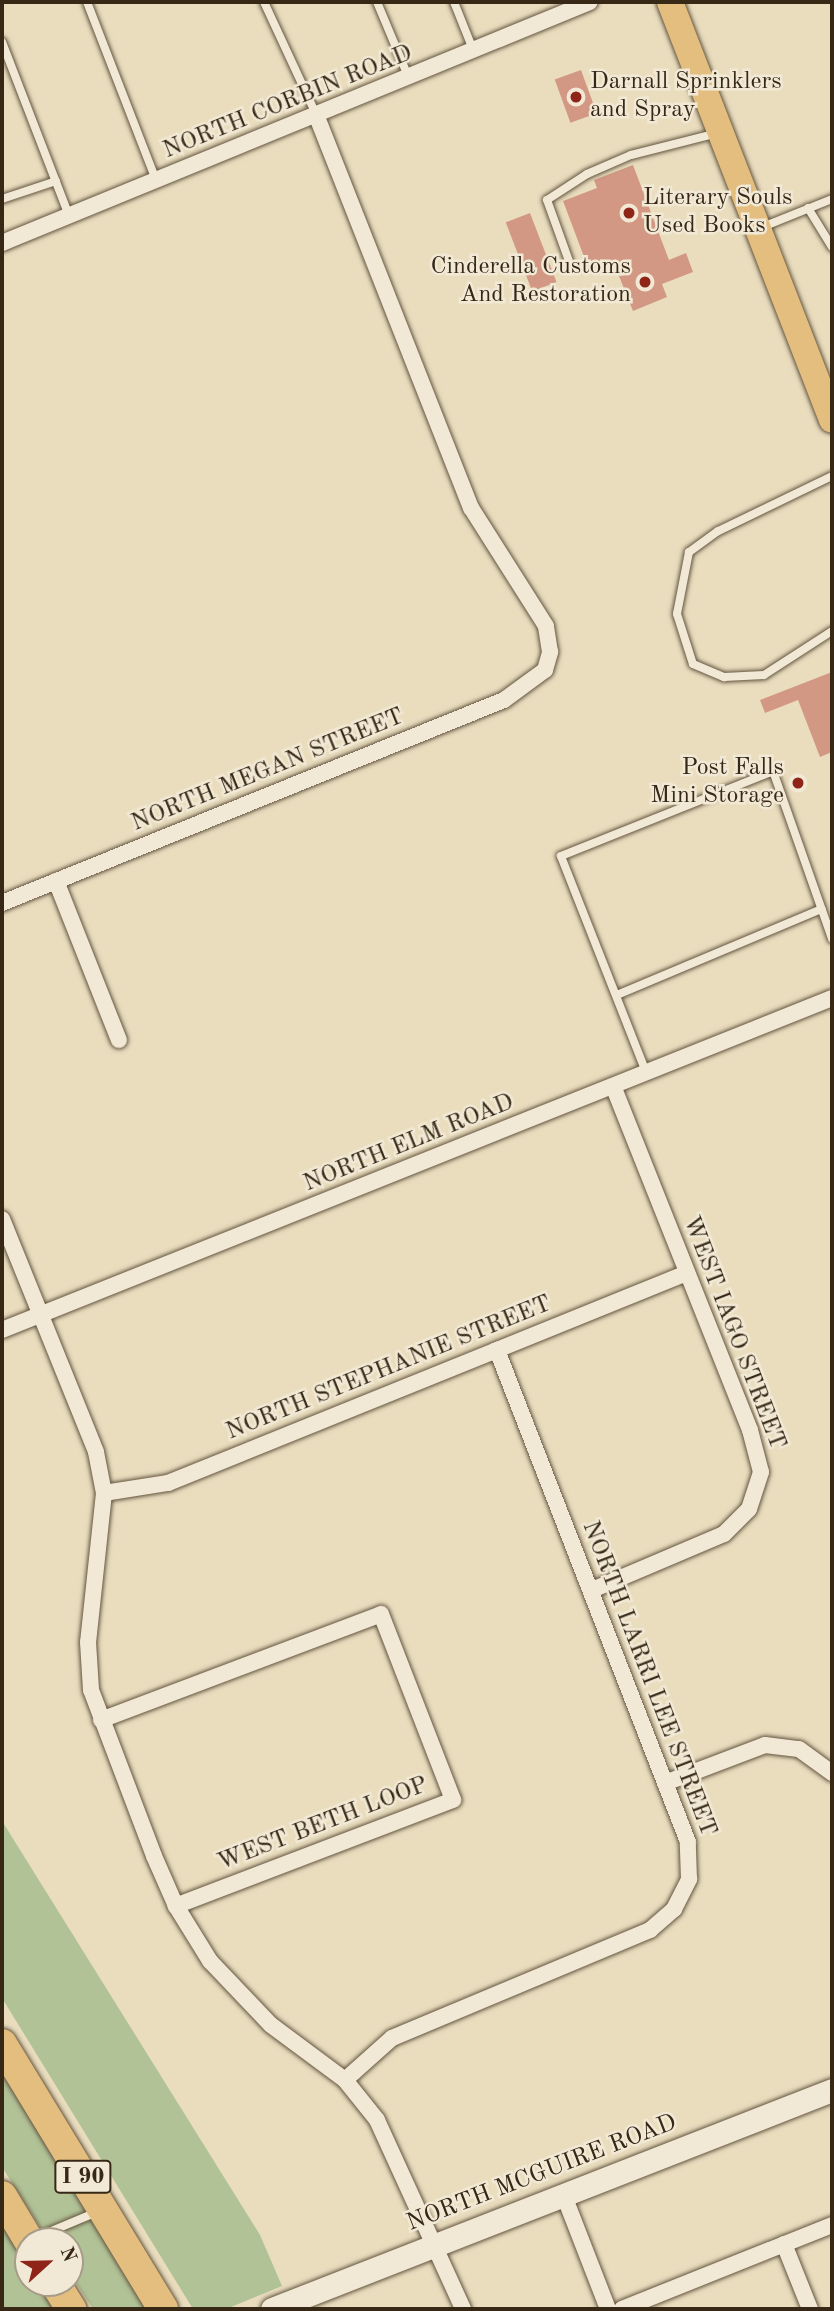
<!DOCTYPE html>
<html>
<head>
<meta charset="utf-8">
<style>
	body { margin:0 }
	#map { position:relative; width:834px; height:2311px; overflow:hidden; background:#e9ddbe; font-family:"Old Standard TT",serif }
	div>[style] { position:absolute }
	.green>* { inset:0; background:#b1c296 }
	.building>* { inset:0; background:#d39883; transform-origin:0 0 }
	.roads { filter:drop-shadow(0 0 2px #645540) drop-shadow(0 0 2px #645540) }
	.lane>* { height:8px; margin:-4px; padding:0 4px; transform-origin:4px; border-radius:4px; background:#f1e9d5 }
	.street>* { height:16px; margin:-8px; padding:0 8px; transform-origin:8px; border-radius:8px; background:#f1e9d5 }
	.secondary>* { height:23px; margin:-11.5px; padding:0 11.5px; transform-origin:11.5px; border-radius:11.5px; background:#f1e9d5 }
	.primary>* { height:26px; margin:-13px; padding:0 13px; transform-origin:13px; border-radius:13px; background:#e4be7f }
	.highway>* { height:30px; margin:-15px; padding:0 15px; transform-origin:15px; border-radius:15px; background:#e4be7f }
	.dots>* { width:19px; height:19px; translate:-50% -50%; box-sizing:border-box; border:4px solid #f1e9d5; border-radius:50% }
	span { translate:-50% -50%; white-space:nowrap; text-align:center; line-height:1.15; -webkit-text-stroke:5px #f1e9d5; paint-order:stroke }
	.shield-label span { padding:2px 5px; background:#f1e9d5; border:2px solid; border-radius:5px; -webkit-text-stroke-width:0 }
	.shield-label { font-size:23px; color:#372816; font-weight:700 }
	.poi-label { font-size:24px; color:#372816 }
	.left { translate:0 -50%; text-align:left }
	.right { translate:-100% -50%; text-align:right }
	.street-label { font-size:24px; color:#372816 }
	.frame { position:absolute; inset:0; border:4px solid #372816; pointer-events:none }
	.north { position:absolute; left:14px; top:2227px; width:70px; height:70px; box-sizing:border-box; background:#f1e9d5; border:2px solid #a79c89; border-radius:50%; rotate:68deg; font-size:19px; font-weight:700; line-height:28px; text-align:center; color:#372816 }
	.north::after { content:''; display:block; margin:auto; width:24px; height:32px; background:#8f2418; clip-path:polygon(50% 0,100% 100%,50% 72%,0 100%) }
</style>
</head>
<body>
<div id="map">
	<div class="green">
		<i style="clip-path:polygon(2px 1821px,260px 2235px,282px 2286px,226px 2309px,193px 2309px,2px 1998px)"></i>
		<i style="clip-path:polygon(2px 2061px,149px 2309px,93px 2309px,70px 2274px,70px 2241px,49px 2241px,2px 2167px)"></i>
		<i style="clip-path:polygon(2px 2225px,28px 2269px,28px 2283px,37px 2283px,53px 2309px,2px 2309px)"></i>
	</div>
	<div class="building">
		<i style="left:581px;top:70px;width:46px;height:28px;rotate:70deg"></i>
		<i style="clip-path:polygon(633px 165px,669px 260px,686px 253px,693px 272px,662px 284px,667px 297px,633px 311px,613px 261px,589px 270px,563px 201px,597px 188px,594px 180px)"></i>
		<i style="left:530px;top:213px;width:74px;height:26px;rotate:69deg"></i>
		<i style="clip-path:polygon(832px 672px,832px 752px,820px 757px,798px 700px,765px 713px,760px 700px)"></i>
	</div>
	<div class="roads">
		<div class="lane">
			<i style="left:87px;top:2px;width:191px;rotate:68.8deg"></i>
			<i style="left:264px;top:2px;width:123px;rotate:65.1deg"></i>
			<i style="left:377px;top:2px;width:80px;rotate:67.3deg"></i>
			<i style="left:454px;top:2px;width:54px;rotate:68.2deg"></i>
			<i style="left:2px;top:42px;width:186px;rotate:68.9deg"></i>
			<i style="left:2px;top:199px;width:57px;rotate:-18.4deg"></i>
			<i style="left:808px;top:208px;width:46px;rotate:58.4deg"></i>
			<i style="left:760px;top:228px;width:78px;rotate:-21.9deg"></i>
			<i style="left:569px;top:261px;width:65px;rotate:-109.8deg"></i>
			<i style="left:547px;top:200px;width:48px;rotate:-33deg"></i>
			<i style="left:587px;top:174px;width:48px;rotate:-23.4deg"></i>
			<i style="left:631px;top:155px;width:89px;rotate:-14.3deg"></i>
			<i style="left:832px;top:476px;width:127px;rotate:154.2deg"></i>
			<i style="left:718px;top:531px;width:36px;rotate:144deg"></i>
			<i style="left:689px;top:552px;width:63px;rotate:101deg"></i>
			<i style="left:677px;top:614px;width:52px;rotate:72.3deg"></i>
			<i style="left:693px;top:664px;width:34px;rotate:23deg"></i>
			<i style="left:724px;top:677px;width:40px;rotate:-2.9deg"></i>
			<i style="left:764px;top:675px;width:81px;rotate:-32.9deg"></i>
			<i style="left:617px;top:995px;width:222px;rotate:-22.8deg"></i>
			<i style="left:646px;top:1072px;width:232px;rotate:-111.5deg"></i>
			<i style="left:561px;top:856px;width:228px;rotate:-21.8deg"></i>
			<i style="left:773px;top:771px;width:178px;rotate:70.6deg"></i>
			<i style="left:35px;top:2238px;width:67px;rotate:-22.8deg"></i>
		</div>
		<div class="street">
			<i style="left:2px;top:243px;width:635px;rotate:-22.29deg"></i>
			<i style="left:56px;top:881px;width:171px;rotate:68.4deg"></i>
			<i style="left:2px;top:903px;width:541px;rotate:-22.02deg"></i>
			<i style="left:504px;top:700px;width:51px;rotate:-36.2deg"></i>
			<i style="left:545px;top:670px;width:19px;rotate:-74deg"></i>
			<i style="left:550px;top:652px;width:26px;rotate:-99deg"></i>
			<i style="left:546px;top:626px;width:140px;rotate:-122.4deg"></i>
			<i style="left:471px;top:508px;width:420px;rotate:-111.5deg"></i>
			<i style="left:2px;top:1219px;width:251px;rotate:68deg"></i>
			<i style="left:96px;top:1452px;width:42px;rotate:79deg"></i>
			<i style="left:104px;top:1493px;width:150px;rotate:96.1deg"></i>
			<i style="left:88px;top:1642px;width:48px;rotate:86.4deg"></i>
			<i style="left:91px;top:1690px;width:178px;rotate:69.2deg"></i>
			<i style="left:154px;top:1856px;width:55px;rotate:66.3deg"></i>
			<i style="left:176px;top:1906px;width:65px;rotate:58.3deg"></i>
			<i style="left:210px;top:1961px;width:88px;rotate:46.4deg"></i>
			<i style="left:271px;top:2025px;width:92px;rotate:36.6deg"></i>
			<i style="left:345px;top:2080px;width:51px;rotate:51.3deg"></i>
			<i style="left:377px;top:2120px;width:208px;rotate:65.5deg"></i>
			<i style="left:2px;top:1330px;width:894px;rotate:-21.8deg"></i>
			<i style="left:104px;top:1493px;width:65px;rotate:-8.9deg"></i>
			<i style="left:168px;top:1483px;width:560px;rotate:-22.03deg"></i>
			<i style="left:592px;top:1590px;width:143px;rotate:-23deg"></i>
			<i style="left:724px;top:1534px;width:35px;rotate:-45deg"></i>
			<i style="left:749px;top:1509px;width:39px;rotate:-72deg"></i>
			<i style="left:761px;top:1472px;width:43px;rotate:-104.7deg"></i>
			<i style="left:750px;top:1430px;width:370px;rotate:-111.7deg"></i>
			<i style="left:101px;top:1720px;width:299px;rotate:-20.7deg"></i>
			<i style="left:381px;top:1614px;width:199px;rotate:68.8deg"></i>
			<i style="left:453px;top:1800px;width:297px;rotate:159.1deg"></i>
			<i style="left:665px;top:1783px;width:107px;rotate:-20.8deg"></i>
			<i style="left:765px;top:1745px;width:34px;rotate:7deg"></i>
			<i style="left:799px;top:1749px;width:41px;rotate:36deg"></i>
			<i style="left:345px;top:2080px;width:63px;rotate:-41.8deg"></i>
			<i style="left:392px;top:2038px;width:280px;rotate:-22.7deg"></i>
			<i style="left:650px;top:1930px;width:32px;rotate:-41deg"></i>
			<i style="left:674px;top:1909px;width:34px;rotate:-63deg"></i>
			<i style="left:689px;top:1879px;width:37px;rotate:-92deg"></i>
			<i style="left:688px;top:1842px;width:528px;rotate:-111.22deg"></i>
			<i style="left:563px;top:2193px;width:124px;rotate:68.8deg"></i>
			<i style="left:784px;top:2244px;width:70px;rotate:68.2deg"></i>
			<i style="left:622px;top:2309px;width:226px;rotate:-21.8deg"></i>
		</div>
		<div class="secondary">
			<i style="left:272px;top:2309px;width:601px;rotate:-21.36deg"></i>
		</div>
		<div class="primary">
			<i style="left:670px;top:2px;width:448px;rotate:68.8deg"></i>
		</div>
		<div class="highway">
			<i style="left:2px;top:2044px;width:310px;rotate:58.7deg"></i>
			<i style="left:2px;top:2196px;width:52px;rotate:59deg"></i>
			<i style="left:55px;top:2283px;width:31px;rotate:58deg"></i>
		</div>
	</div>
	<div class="dots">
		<i style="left:576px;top:97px;background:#8f2418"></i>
		<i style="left:629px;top:213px;background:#8f2418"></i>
		<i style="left:645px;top:282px;background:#8f2418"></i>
		<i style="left:798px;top:783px;background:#8f2418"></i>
	</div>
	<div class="shield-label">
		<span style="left:83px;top:2177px">I 90</span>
	</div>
	<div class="poi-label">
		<span class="left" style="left:590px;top:97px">Darnall Sprinklers<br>and Spray</span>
		<span class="left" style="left:643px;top:213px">Literary Souls<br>Used Books</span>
		<span class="right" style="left:631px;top:282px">Cinderella Customs<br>And Restoration</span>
		<span class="right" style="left:784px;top:783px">Post Falls<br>Mini Storage</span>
	</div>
	<div class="street-label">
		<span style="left:288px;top:103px;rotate:-22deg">NORTH CORBIN ROAD</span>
		<span style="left:268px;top:771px;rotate:-22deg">NORTH MEGAN STREET</span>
		<span style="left:409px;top:1144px;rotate:-22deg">NORTH ELM ROAD</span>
		<span style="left:733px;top:1333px;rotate:69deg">WEST IAGO STREET</span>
		<span style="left:389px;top:1369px;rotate:-22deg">NORTH STEPHANIE STREET</span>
		<span style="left:648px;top:1679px;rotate:69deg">NORTH LARRI LEE STREET</span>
		<span style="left:323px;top:1825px;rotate:-21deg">WEST BETH LOOP</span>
		<span style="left:542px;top:2174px;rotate:-21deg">NORTH MCGUIRE ROAD</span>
	</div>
	<div class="frame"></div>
	<div class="north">N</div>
</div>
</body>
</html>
